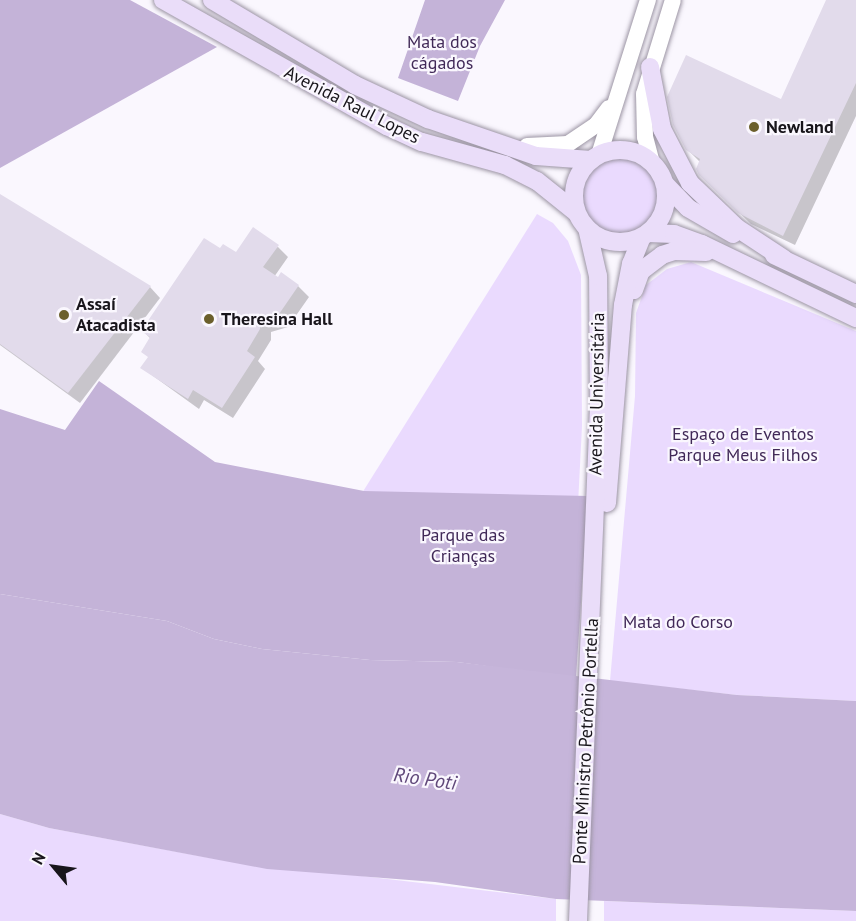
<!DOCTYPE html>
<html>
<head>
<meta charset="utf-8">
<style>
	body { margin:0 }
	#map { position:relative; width:856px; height:921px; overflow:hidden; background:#faf7fe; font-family:"PT Sans",sans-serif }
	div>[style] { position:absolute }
	.green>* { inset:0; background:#eadafe }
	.round { border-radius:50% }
	.forest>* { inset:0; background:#c4b3d8 }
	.water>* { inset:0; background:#c6b5da }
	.shadow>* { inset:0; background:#0003 }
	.building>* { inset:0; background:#e2dbeb }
	.roads { filter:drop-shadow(0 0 2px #9c95a4) drop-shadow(0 0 2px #9c95a4) }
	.secondary>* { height:16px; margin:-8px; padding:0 8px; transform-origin:8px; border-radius:8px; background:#fff }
	.primary>* { height:18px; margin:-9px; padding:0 9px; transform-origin:9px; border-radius:9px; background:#eaddf9 }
	.primary>.ring { margin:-9px; padding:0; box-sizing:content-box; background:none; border:18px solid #eaddf9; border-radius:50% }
	.dots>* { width:16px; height:16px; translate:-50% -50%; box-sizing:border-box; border:3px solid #faf7fe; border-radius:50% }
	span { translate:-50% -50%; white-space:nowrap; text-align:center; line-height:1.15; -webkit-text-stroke:4.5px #faf7fe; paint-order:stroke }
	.park-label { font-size:18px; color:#412958 }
	.street-label { font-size:18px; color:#18151b }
	.poi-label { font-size:18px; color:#18151b; font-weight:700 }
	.left { translate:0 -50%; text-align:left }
	.water-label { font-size:20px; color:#60487a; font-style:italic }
	.north { position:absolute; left:24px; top:837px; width:60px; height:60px; -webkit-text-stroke:4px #faf7fe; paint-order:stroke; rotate:299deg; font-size:16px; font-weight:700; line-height:24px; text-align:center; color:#18151b }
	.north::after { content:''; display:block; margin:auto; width:21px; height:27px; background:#18151b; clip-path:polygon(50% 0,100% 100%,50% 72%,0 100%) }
</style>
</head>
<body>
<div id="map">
	<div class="green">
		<i class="round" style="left:583px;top:159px;width:74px;height:74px"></i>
		<i style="clip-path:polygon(537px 214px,553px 223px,568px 241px,581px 275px,582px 426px,575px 564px,342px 525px)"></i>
		<i style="clip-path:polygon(691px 262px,856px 331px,856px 701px,737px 695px,610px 681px,635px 396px,636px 313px,646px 285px,667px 269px)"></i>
		<i style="clip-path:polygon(0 814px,49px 828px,210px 858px,556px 899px,556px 921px,0 921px)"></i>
		<i style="clip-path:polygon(604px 901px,856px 911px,856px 921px,604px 921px)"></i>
	</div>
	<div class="forest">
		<i style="clip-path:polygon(0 0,130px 0,217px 47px,0 168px)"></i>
		<i style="clip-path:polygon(425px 0,505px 0,480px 46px,458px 101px,398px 78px)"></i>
		<i style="clip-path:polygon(99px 381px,215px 462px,364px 491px,588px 496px,576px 678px,457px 662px,370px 660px,262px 649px,214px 639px,167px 621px,0 594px,0 409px,65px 430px)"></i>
	</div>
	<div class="water">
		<i style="clip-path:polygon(0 594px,167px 621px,214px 639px,262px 649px,370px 660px,457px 662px,737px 695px,856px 701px,856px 911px,556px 899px,435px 882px,267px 869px,49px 828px,0 814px)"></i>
	</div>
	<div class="shadow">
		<i style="clip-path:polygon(828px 0,856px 0,856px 116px,795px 245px,751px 224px,700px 175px,700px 162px,687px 149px,782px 101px)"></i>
		<i style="clip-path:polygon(0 196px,150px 287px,160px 298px,80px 403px,0 345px)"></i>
		<i style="clip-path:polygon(278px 247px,288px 257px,274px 277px,298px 286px,309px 297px,288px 327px,271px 332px,271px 340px,258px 361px,265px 369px,233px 418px,204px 400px,199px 409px,142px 368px,149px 358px,150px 338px,143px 331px,220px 251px,237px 254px)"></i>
	</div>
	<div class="building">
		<i style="clip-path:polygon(826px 0,856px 0,856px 83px,783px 236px,738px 213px,699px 175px,696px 169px,700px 159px,686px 150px,673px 125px,667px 97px,686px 55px,781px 99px)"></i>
		<i style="clip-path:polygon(0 194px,151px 286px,68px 393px,0 344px)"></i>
		<i style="clip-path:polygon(253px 227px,279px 245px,263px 267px,278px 277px,281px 272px,299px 285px,277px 317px,260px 321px,260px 329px,247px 351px,255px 357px,222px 408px,193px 390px,188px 399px,140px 368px,148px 357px,141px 352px,150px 337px,141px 331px,204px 238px,220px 248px,223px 244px,236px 252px)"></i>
	</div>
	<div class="roads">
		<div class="secondary">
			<i style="left:527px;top:146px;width:41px;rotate:-2.8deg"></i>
			<i style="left:568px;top:144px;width:34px;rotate:-34deg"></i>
			<i style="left:596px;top:125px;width:21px;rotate:-53deg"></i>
			<i style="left:599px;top:155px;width:163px;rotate:-72.5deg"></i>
			<i style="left:652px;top:163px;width:27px;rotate:-105deg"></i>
			<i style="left:645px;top:137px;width:43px;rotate:-91.3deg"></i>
			<i style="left:644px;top:94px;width:98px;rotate:-72.9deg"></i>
		</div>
		<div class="primary">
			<i style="left:163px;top:0;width:257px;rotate:29.4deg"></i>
			<i style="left:387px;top:126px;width:38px;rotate:25deg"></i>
			<i style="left:422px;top:142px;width:86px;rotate:15.5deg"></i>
			<i style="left:505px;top:165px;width:36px;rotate:27deg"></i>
			<i style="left:537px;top:181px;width:51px;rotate:38.7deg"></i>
			<i style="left:212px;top:0;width:166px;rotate:30.7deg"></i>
			<i style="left:355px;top:85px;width:81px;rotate:25deg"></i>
			<i style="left:428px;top:119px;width:114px;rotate:18.9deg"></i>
			<i style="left:536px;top:156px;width:55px;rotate:4.2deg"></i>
			<i style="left:650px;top:67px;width:63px;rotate:79deg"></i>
			<i style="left:662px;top:129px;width:61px;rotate:62.6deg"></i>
			<i style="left:690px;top:183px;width:65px;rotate:43.8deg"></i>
			<i style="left:737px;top:228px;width:56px;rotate:33.4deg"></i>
			<i class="ring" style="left:574px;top:150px;width:74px;height:74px"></i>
			<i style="left:665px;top:184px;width:33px;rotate:46deg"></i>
			<i style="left:688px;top:208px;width:52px;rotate:30deg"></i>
			<i style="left:648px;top:233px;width:26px;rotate:2deg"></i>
			<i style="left:674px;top:234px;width:30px;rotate:20deg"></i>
			<i style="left:702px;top:244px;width:171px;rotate:25.7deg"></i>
			<i style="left:774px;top:255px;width:91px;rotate:25.4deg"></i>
			<i style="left:634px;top:290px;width:20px;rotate:-70deg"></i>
			<i style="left:641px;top:271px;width:26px;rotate:-37deg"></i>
			<i style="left:662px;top:255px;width:13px;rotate:-18deg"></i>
			<i style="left:674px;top:251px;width:32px;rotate:2deg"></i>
			<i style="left:607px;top:503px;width:199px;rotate:-85.4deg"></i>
			<i style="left:623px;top:305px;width:42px;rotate:-79deg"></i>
			<i style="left:631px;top:264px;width:27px;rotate:-68deg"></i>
			<i style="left:578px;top:921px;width:514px;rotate:-87.66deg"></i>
			<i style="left:599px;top:407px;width:131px;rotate:-90.4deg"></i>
			<i style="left:598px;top:276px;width:49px;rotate:-102.9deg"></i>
		</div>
	</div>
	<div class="dots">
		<i style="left:754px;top:127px;background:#6b5f2c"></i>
		<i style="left:64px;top:315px;background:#6b5f2c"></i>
		<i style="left:209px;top:319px;background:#6b5f2c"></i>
	</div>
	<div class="park-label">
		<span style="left:442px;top:53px">Mata dos<br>cágados</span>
		<span style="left:743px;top:445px">Espaço de Eventos<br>Parque Meus Filhos</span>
		<span style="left:463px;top:546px">Parque das<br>Crianças</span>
		<span style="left:678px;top:622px">Mata do Corso</span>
	</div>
	<div class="street-label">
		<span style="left:352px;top:105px;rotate:27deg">Avenida Raul Lopes</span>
		<span style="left:597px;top:394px;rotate:-89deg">Avenida Universitária</span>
		<span style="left:586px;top:741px;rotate:-87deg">Ponte Ministro Petrônio Portella</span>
	</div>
	<div class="poi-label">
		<span class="left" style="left:766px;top:127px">Newland</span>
		<span class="left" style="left:76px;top:315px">Assaí<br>Atacadista</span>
		<span class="left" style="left:221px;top:319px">Theresina Hall</span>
	</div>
	<div class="water-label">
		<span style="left:425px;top:779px;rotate:8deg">Rio Poti</span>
	</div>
	<div class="north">N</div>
</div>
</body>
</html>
